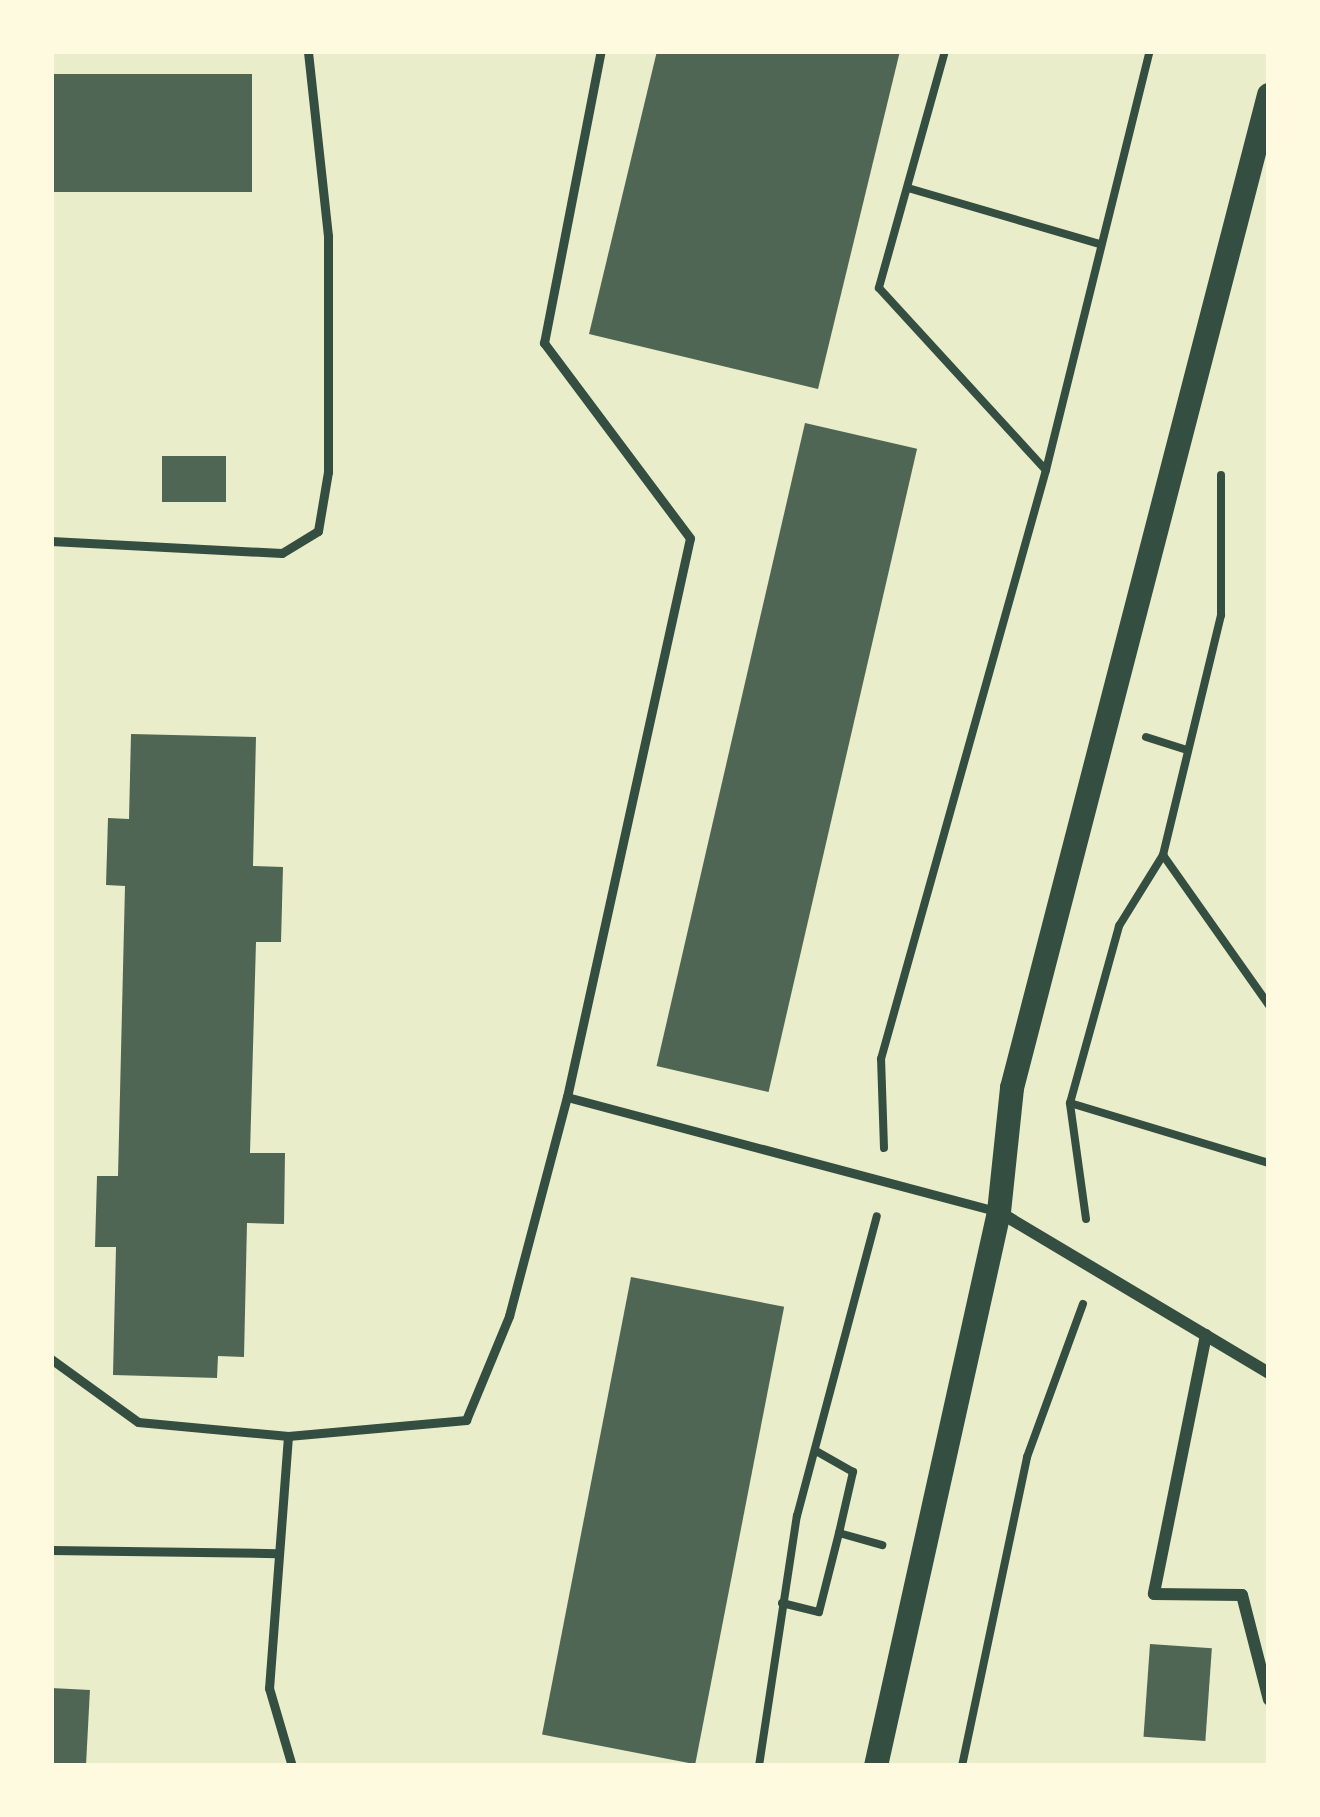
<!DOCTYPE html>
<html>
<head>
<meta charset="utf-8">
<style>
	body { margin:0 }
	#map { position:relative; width:1320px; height:1817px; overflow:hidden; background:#e9edc9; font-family:Georgia,serif }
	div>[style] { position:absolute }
	.building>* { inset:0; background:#4f6655; transform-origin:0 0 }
	.path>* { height:8px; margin:-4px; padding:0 4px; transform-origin:4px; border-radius:4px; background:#344e41 }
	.service>* { height:9px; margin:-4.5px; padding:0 4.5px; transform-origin:4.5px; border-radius:4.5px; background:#344e41 }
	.minor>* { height:12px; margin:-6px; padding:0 6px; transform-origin:6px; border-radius:6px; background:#344e41 }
	.secondary>* { height:24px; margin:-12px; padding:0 12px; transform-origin:12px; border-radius:12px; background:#344e41 }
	span { translate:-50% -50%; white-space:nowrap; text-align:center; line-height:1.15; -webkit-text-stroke:10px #fefae0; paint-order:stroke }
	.frame { position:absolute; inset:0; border:54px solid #fefae0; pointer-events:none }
</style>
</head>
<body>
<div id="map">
	<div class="building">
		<i style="clip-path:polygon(657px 51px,900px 51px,818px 389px,589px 334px)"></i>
		<i style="left:51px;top:74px;width:201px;height:118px"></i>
		<i style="left:805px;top:423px;width:115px;height:660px;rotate:13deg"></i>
		<i style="left:162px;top:456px;width:64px;height:46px"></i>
		<i style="clip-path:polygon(131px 734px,256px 737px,253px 866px,283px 867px,281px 942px,256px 942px,250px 1153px,285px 1153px,284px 1224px,247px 1223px,244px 1357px,218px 1356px,217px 1378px,113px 1375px,116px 1247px,95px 1247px,97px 1176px,118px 1176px,125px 886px,106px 885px,108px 818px,129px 819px)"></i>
		<i style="left:631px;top:1277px;width:156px;height:466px;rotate:11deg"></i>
		<i style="left:1150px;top:1644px;width:62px;height:93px;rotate:4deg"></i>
		<i style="left:51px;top:1688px;width:39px;height:78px;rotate:3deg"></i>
	</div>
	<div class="path">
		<i style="left:945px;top:51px;width:246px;rotate:105.6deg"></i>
		<i style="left:879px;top:288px;width:247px;rotate:47.5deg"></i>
		<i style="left:908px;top:188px;width:200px;rotate:16.3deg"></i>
		<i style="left:1146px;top:737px;width:43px;rotate:17.6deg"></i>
		<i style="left:1163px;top:855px;width:184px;rotate:54.8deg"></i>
		<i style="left:1070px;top:1103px;width:208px;rotate:16.8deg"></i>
		<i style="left:884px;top:1148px;width:89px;rotate:-91.9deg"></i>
		<i style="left:881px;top:1059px;width:612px;rotate:-74.35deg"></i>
		<i style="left:1046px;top:470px;width:432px;rotate:-76.1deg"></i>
		<i style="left:1086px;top:1219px;width:117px;rotate:-97.9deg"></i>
		<i style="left:1070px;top:1103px;width:184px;rotate:-74.5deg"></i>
		<i style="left:1119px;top:926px;width:84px;rotate:-58.2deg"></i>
		<i style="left:1163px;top:855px;width:247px;rotate:-76.4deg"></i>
		<i style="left:1221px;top:615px;width:140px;rotate:-90deg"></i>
		<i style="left:839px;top:1533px;width:45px;rotate:15.6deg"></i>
		<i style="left:782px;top:1603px;width:38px;rotate:14deg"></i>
		<i style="left:819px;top:1612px;width:81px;rotate:-75.8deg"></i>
		<i style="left:839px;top:1533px;width:63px;rotate:-77.1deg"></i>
		<i style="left:853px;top:1472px;width:43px;rotate:-150.4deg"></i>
		<i style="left:759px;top:1766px;width:253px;rotate:-81.4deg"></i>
		<i style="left:797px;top:1516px;width:310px;rotate:-75.1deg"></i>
		<i style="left:962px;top:1766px;width:316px;rotate:-78.1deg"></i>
		<i style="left:1027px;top:1457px;width:163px;rotate:-69.9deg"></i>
	</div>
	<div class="service">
		<i style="left:51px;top:541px;width:231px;rotate:3deg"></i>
		<i style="left:282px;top:553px;width:42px;rotate:-31.4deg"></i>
		<i style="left:318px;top:531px;width:60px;rotate:-80.4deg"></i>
		<i style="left:328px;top:472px;width:236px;rotate:-90deg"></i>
		<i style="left:328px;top:236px;width:186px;rotate:-96.2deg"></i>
		<i style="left:567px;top:1097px;width:572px;rotate:-77.59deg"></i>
		<i style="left:690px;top:538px;width:244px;rotate:-126.8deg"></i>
		<i style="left:544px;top:343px;width:298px;rotate:-79deg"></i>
		<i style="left:51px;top:1359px;width:107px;rotate:35.9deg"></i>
		<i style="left:138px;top:1422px;width:151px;rotate:5.3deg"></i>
		<i style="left:288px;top:1436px;width:179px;rotate:-5.1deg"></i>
		<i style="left:466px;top:1420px;width:113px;rotate:-67.5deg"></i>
		<i style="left:509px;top:1316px;width:227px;rotate:-75.2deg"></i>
		<i style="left:567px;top:1097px;width:442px;rotate:14.9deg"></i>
		<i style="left:288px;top:1436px;width:253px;rotate:94.3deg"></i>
		<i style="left:269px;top:1688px;width:81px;rotate:73.6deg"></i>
		<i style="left:51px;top:1550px;width:226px;rotate:0.8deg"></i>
	</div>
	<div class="minor">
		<i style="left:999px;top:1212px;width:314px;rotate:30.8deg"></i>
		<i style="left:1206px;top:1335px;width:264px;rotate:101.4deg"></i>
		<i style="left:1154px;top:1594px;width:88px;rotate:0.7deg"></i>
		<i style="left:1242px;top:1595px;width:108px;rotate:75.6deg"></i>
	</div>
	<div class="secondary">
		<i style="left:876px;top:1766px;width:567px;rotate:-77.48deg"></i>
		<i style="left:999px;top:1212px;width:125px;rotate:-84deg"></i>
		<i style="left:1012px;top:1088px;width:1026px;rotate:-75.49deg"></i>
	</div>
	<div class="frame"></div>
</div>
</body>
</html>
